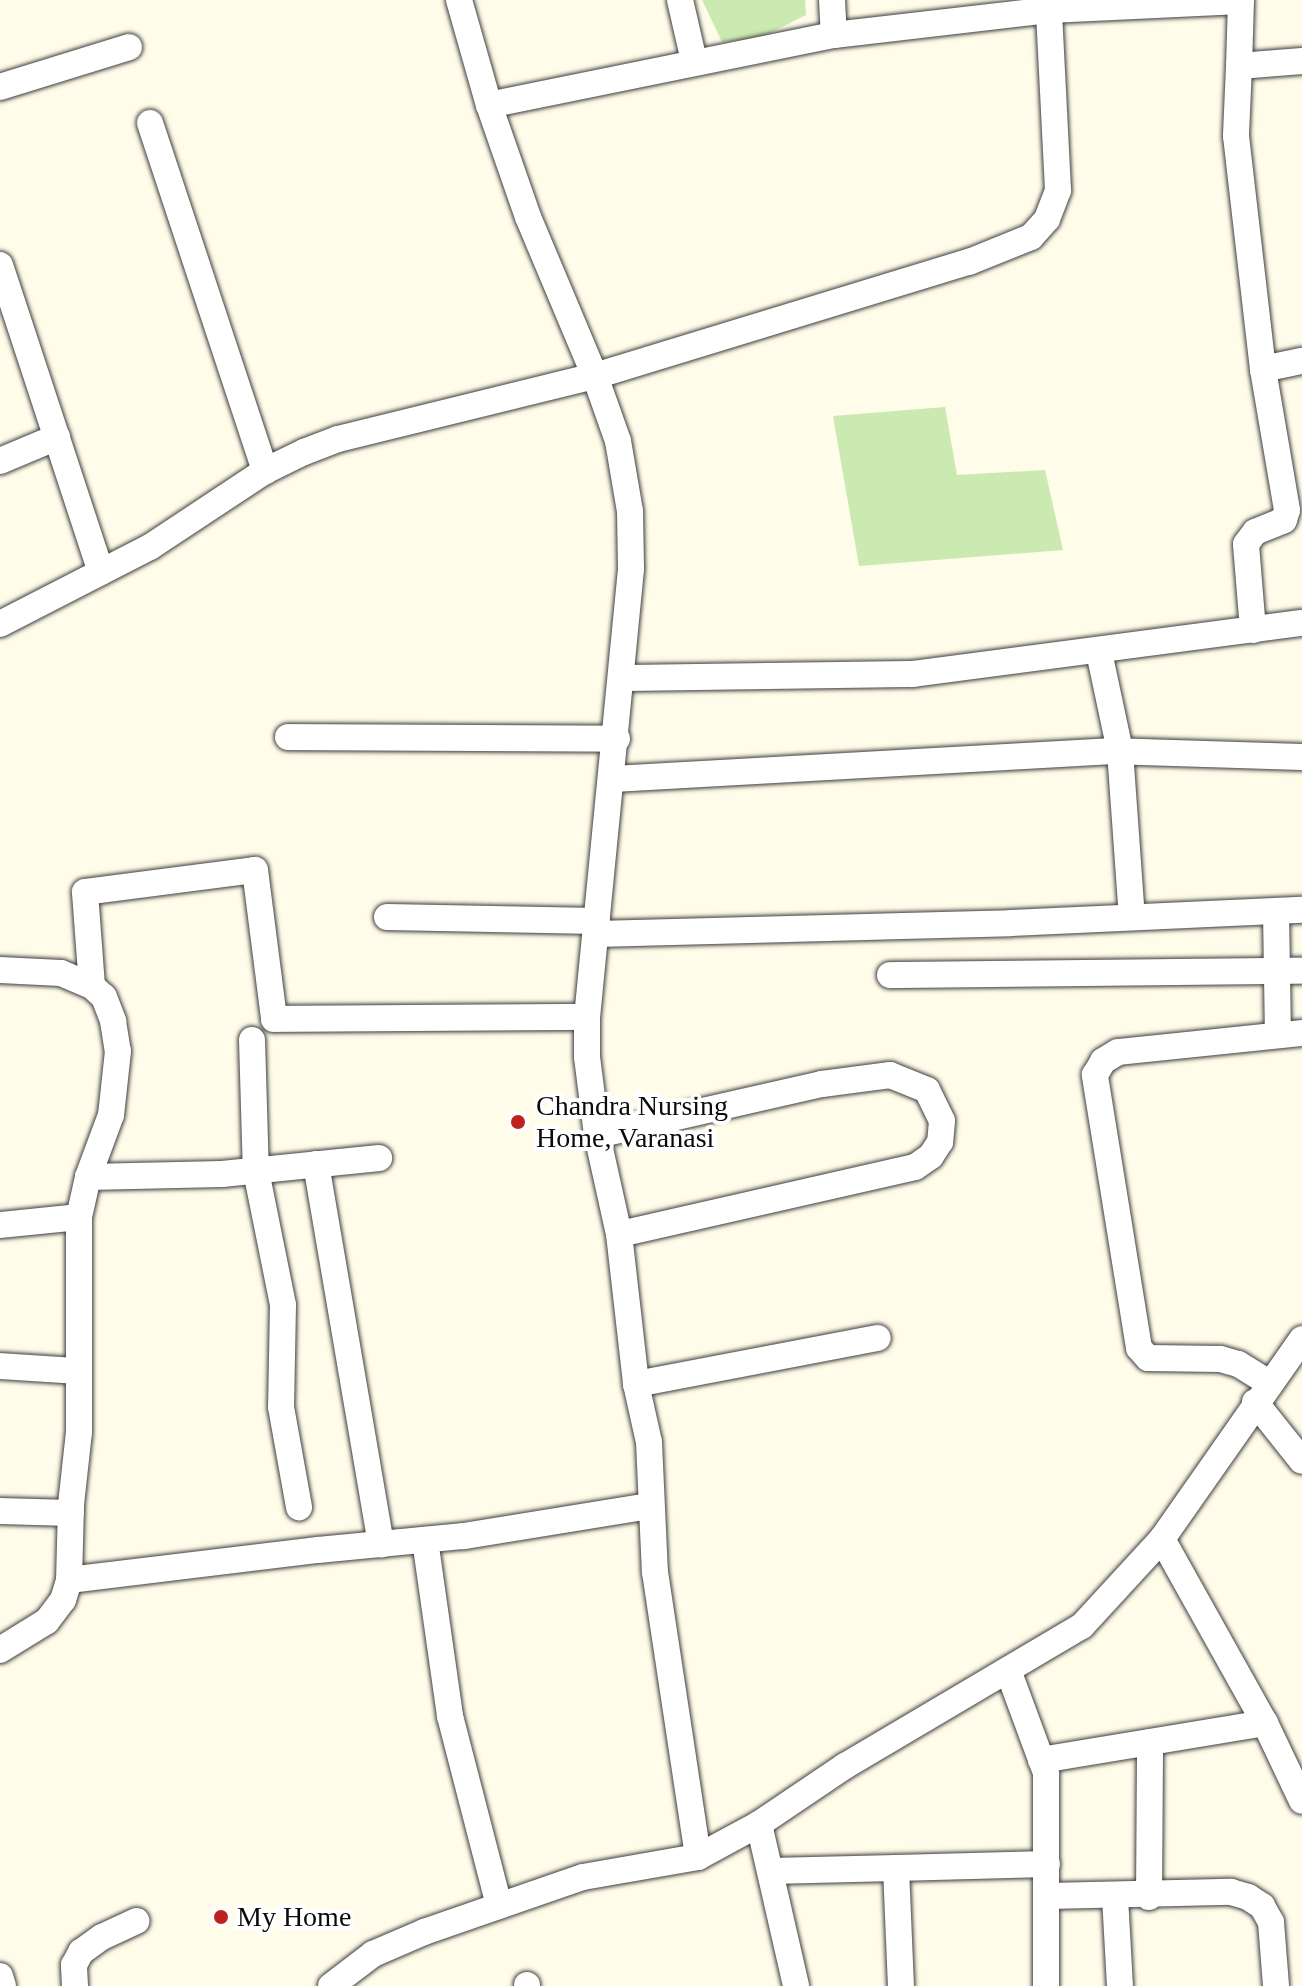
<!DOCTYPE html>
<html>
<head>
<meta charset="utf-8">
<style>
	body { margin:0 }
	#map { position:relative; width:1302px; height:1986px; overflow:hidden; background:#fffce9; font-family:"Times New Roman",serif }
	div>[style] { position:absolute }
	.green>* { inset:0; background:#cbeab2 }
	.roads { filter:drop-shadow(0 0 2px #3e3e3e) drop-shadow(0 0 2px #3e3e3e) }
	.minor>* { height:26px; margin:-13px; padding:0 13px; transform-origin:13px; border-radius:13px; background:#fff }
	.dots>* { width:22px; height:22px; translate:-50% -50%; box-sizing:border-box; border:4px solid #fff; border-radius:50% }
	span { translate:-50% -50%; white-space:nowrap; text-align:center; line-height:1.15; -webkit-text-stroke:8px #fff; paint-order:stroke }
	.poi-label { font-size:28px; color:#0b0b0b }
	.left { translate:0 -50%; text-align:left }
</style>
</head>
<body>
<div id="map">
	<div class="green">
		<i style="clip-path:polygon(702px 0,805px 0,806px 15px,762px 37px,722px 42px)"></i>
		<i style="clip-path:polygon(945px 407px,957px 475px,1045px 470px,1063px 550px,859px 566px,833px 416px)"></i>
	</div>
	<div class="roads">
		<div class="minor">
			<i style="left:459px;top:0;width:109px;rotate:74.1deg"></i>
			<i style="left:489px;top:105px;width:119px;rotate:70.8deg"></i>
			<i style="left:528px;top:217px;width:173px;rotate:67.2deg"></i>
			<i style="left:595px;top:376px;width:69px;rotate:70.5deg"></i>
			<i style="left:618px;top:441px;width:71px;rotate:80.3deg"></i>
			<i style="left:630px;top:511px;width:58px;rotate:89deg"></i>
			<i style="left:631px;top:569px;width:450px;rotate:95.6deg"></i>
			<i style="left:587px;top:1017px;width:40px;rotate:90deg"></i>
			<i style="left:587px;top:1057px;width:79px;rotate:82.7deg"></i>
			<i style="left:597px;top:1135px;width:101px;rotate:77.5deg"></i>
			<i style="left:619px;top:1234px;width:151px;rotate:83.5deg"></i>
			<i style="left:636px;top:1384px;width:59px;rotate:77.4deg"></i>
			<i style="left:649px;top:1442px;width:130px;rotate:87.4deg"></i>
			<i style="left:655px;top:1572px;width:288px;rotate:81.4deg"></i>
			<i style="left:680px;top:0;width:63px;rotate:77.1deg"></i>
			<i style="left:832px;top:0;width:35px;rotate:87deg"></i>
			<i style="left:1241px;top:0;width:66px;rotate:91.7deg"></i>
			<i style="left:1239px;top:66px;width:63px;rotate:-4.5deg"></i>
			<i style="left:1239px;top:66px;width:70px;rotate:92.5deg"></i>
			<i style="left:1236px;top:136px;width:235px;rotate:83.4deg"></i>
			<i style="left:1263px;top:369px;width:40px;rotate:-12deg"></i>
			<i style="left:0;top:87px;width:135px;rotate:-17.2deg"></i>
			<i style="left:489px;top:105px;width:352px;rotate:-11.5deg"></i>
			<i style="left:834px;top:35px;width:216px;rotate:-6.6deg"></i>
			<i style="left:1049px;top:10px;width:192px;rotate:-2.7deg"></i>
			<i style="left:150px;top:123px;width:367px;rotate:71.7deg"></i>
			<i style="left:0;top:265px;width:323px;rotate:71.8deg"></i>
			<i style="left:0;top:461px;width:62px;rotate:-22.8deg"></i>
			<i style="left:0;top:624px;width:169px;rotate:-27.2deg"></i>
			<i style="left:150px;top:547px;width:138px;rotate:-33.5deg"></i>
			<i style="left:265px;top:471px;width:43px;rotate:-26deg"></i>
			<i style="left:304px;top:452px;width:36px;rotate:-21deg"></i>
			<i style="left:338px;top:439px;width:265px;rotate:-13.8deg"></i>
			<i style="left:595px;top:376px;width:391px;rotate:-17deg"></i>
			<i style="left:969px;top:262px;width:67px;rotate:-22deg"></i>
			<i style="left:1031px;top:237px;width:24px;rotate:-48deg"></i>
			<i style="left:1047px;top:219px;width:31px;rotate:-69deg"></i>
			<i style="left:1058px;top:190px;width:180px;rotate:-92.9deg"></i>
			<i style="left:1253px;top:630px;width:86px;rotate:-94.7deg"></i>
			<i style="left:1246px;top:544px;width:15px;rotate:-53deg"></i>
			<i style="left:1255px;top:532px;width:31px;rotate:-22deg"></i>
			<i style="left:1284px;top:520px;width:10px;rotate:-73deg"></i>
			<i style="left:1287px;top:510px;width:143px;rotate:-99.7deg"></i>
			<i style="left:1099px;top:652px;width:101px;rotate:78deg"></i>
			<i style="left:1120px;top:751px;width:166px;rotate:85.9deg"></i>
			<i style="left:622px;top:678px;width:291px;rotate:-0.8deg"></i>
			<i style="left:913px;top:674px;width:392px;rotate:-7.5deg"></i>
			<i style="left:288px;top:737px;width:329px;rotate:0.3deg"></i>
			<i style="left:613px;top:779px;width:497px;rotate:-3.2deg"></i>
			<i style="left:1109px;top:751px;width:193px;rotate:1.8deg"></i>
			<i style="left:1276px;top:911px;width:124px;rotate:89.1deg"></i>
			<i style="left:387px;top:917px;width:210px;rotate:1.1deg"></i>
			<i style="left:596px;top:934px;width:415px;rotate:-1.5deg"></i>
			<i style="left:1011px;top:923px;width:291px;rotate:-2.6deg"></i>
			<i style="left:0;top:970px;width:61px;rotate:2.8deg"></i>
			<i style="left:61px;top:973px;width:34px;rotate:23deg"></i>
			<i style="left:92px;top:986px;width:16px;rotate:43deg"></i>
			<i style="left:104px;top:997px;width:26px;rotate:69deg"></i>
			<i style="left:113px;top:1021px;width:30px;rotate:81deg"></i>
			<i style="left:118px;top:1051px;width:64px;rotate:96.2deg"></i>
			<i style="left:111px;top:1115px;width:66px;rotate:110.4deg"></i>
			<i style="left:88px;top:1177px;width:41px;rotate:102.7deg"></i>
			<i style="left:79px;top:1217px;width:215px;rotate:90deg"></i>
			<i style="left:79px;top:1432px;width:73px;rotate:96.3deg"></i>
			<i style="left:71px;top:1505px;width:75px;rotate:91.5deg"></i>
			<i style="left:890px;top:975px;width:412px;rotate:-0.6deg"></i>
			<i style="left:92px;top:986px;width:94px;rotate:-94.3deg"></i>
			<i style="left:85px;top:892px;width:171px;rotate:-7.4deg"></i>
			<i style="left:255px;top:870px;width:150px;rotate:82.7deg"></i>
			<i style="left:274px;top:1019px;width:313px;rotate:-0.4deg"></i>
			<i style="left:252px;top:1040px;width:131px;rotate:88.3deg"></i>
			<i style="left:256px;top:1171px;width:137px;rotate:78.6deg"></i>
			<i style="left:283px;top:1305px;width:102px;rotate:91.1deg"></i>
			<i style="left:281px;top:1407px;width:102px;rotate:79.8deg"></i>
			<i style="left:597px;top:1135px;width:231px;rotate:-12.8deg"></i>
			<i style="left:822px;top:1084px;width:69px;rotate:-7.5deg"></i>
			<i style="left:890px;top:1075px;width:40px;rotate:22deg"></i>
			<i style="left:927px;top:1090px;width:34px;rotate:64deg"></i>
			<i style="left:942px;top:1121px;width:21px;rotate:95deg"></i>
			<i style="left:940px;top:1142px;width:17px;rotate:123deg"></i>
			<i style="left:931px;top:1156px;width:19px;rotate:145deg"></i>
			<i style="left:915px;top:1167px;width:303px;rotate:167.2deg"></i>
			<i style="left:316px;top:1164px;width:386px;rotate:80.3deg"></i>
			<i style="left:88px;top:1177px;width:134px;rotate:-1.3deg"></i>
			<i style="left:222px;top:1174px;width:158px;rotate:-5.8deg"></i>
			<i style="left:0;top:1225px;width:79px;rotate:-5.8deg"></i>
			<i style="left:0;top:1366px;width:78px;rotate:3.7deg"></i>
			<i style="left:1269px;top:1383px;width:36px;rotate:-148deg"></i>
			<i style="left:1238px;top:1364px;width:19px;rotate:-164deg"></i>
			<i style="left:1220px;top:1359px;width:72px;rotate:-179.2deg"></i>
			<i style="left:1148px;top:1358px;width:13px;rotate:-132deg"></i>
			<i style="left:1139px;top:1348px;width:277px;rotate:-99.2deg"></i>
			<i style="left:1095px;top:1075px;width:16px;rotate:-60deg"></i>
			<i style="left:1103px;top:1061px;width:17px;rotate:-31deg"></i>
			<i style="left:1118px;top:1052px;width:185px;rotate:-5.9deg"></i>
			<i style="left:636px;top:1384px;width:246px;rotate:-10.8deg"></i>
			<i style="left:1255px;top:1402px;width:75px;rotate:51.5deg"></i>
			<i style="left:0;top:1511px;width:71px;rotate:1.6deg"></i>
			<i style="left:1162px;top:1539px;width:211px;rotate:60.8deg"></i>
			<i style="left:1265px;top:1723px;width:86px;rotate:64.6deg"></i>
			<i style="left:425px;top:1540px;width:178px;rotate:81.9deg"></i>
			<i style="left:450px;top:1716px;width:196px;rotate:75.5deg"></i>
			<i style="left:0;top:1650px;width:55px;rotate:-31.7deg"></i>
			<i style="left:47px;top:1621px;width:26px;rotate:-53deg"></i>
			<i style="left:63px;top:1600px;width:21px;rotate:-73deg"></i>
			<i style="left:69px;top:1580px;width:251px;rotate:-6.9deg"></i>
			<i style="left:318px;top:1550px;width:147px;rotate:-5.5deg"></i>
			<i style="left:464px;top:1536px;width:188px;rotate:-9.2deg"></i>
			<i style="left:1008px;top:1670px;width:110px;rotate:69.7deg"></i>
			<i style="left:1046px;top:1773px;width:213px;rotate:90deg"></i>
			<i style="left:1041px;top:1760px;width:227px;rotate:-9.4deg"></i>
			<i style="left:759px;top:1824px;width:166px;rotate:77.1deg"></i>
			<i style="left:896px;top:1868px;width:151px;rotate:-1.5deg"></i>
			<i style="left:770px;top:1871px;width:126px;rotate:-1.4deg"></i>
			<i style="left:896px;top:1868px;width:118px;rotate:87.6deg"></i>
			<i style="left:1048px;top:1896px;width:183px;rotate:-1.3deg"></i>
			<i style="left:1231px;top:1892px;width:18px;rotate:16deg"></i>
			<i style="left:1248px;top:1897px;width:17px;rotate:33deg"></i>
			<i style="left:1262px;top:1906px;width:18px;rotate:61deg"></i>
			<i style="left:1271px;top:1922px;width:64px;rotate:85.5deg"></i>
			<i style="left:1115px;top:1897px;width:89px;rotate:86.8deg"></i>
			<i style="left:1149px;top:1897px;width:155px;rotate:-89.6deg"></i>
			<i style="left:0;top:1976px;width:10px;rotate:73deg"></i>
			<i style="left:527px;top:1985px;width:1px;rotate:90deg"></i>
			<i style="left:75px;top:1986px;width:21px;rotate:-93deg"></i>
			<i style="left:74px;top:1965px;width:15px;rotate:-62deg"></i>
			<i style="left:81px;top:1952px;width:26px;rotate:-36deg"></i>
			<i style="left:102px;top:1937px;width:38px;rotate:-25deg"></i>
			<i style="left:331px;top:1986px;width:53px;rotate:-37.3deg"></i>
			<i style="left:373px;top:1954px;width:56px;rotate:-23.3deg"></i>
			<i style="left:424px;top:1932px;width:168px;rotate:-19.1deg"></i>
			<i style="left:583px;top:1877px;width:117px;rotate:-9.9deg"></i>
			<i style="left:698px;top:1857px;width:69px;rotate:-28.4deg"></i>
			<i style="left:759px;top:1824px;width:104px;rotate:-34deg"></i>
			<i style="left:845px;top:1766px;width:275px;rotate:-30.6deg"></i>
			<i style="left:1082px;top:1626px;width:118px;rotate:-47.4deg"></i>
			<i style="left:1162px;top:1539px;width:244px;rotate:-55deg"></i>
		</div>
	</div>
	<div class="dots">
		<i style="left:518px;top:1122px;background:#be221f"></i>
		<i style="left:221px;top:1917px;background:#be221f"></i>
	</div>
	<div class="poi-label">
		<span class="left" style="left:536px;top:1122px">Chandra Nursing<br>Home, Varanasi</span>
		<span class="left" style="left:237px;top:1917px">My Home</span>
	</div>
</div>
</body>
</html>
